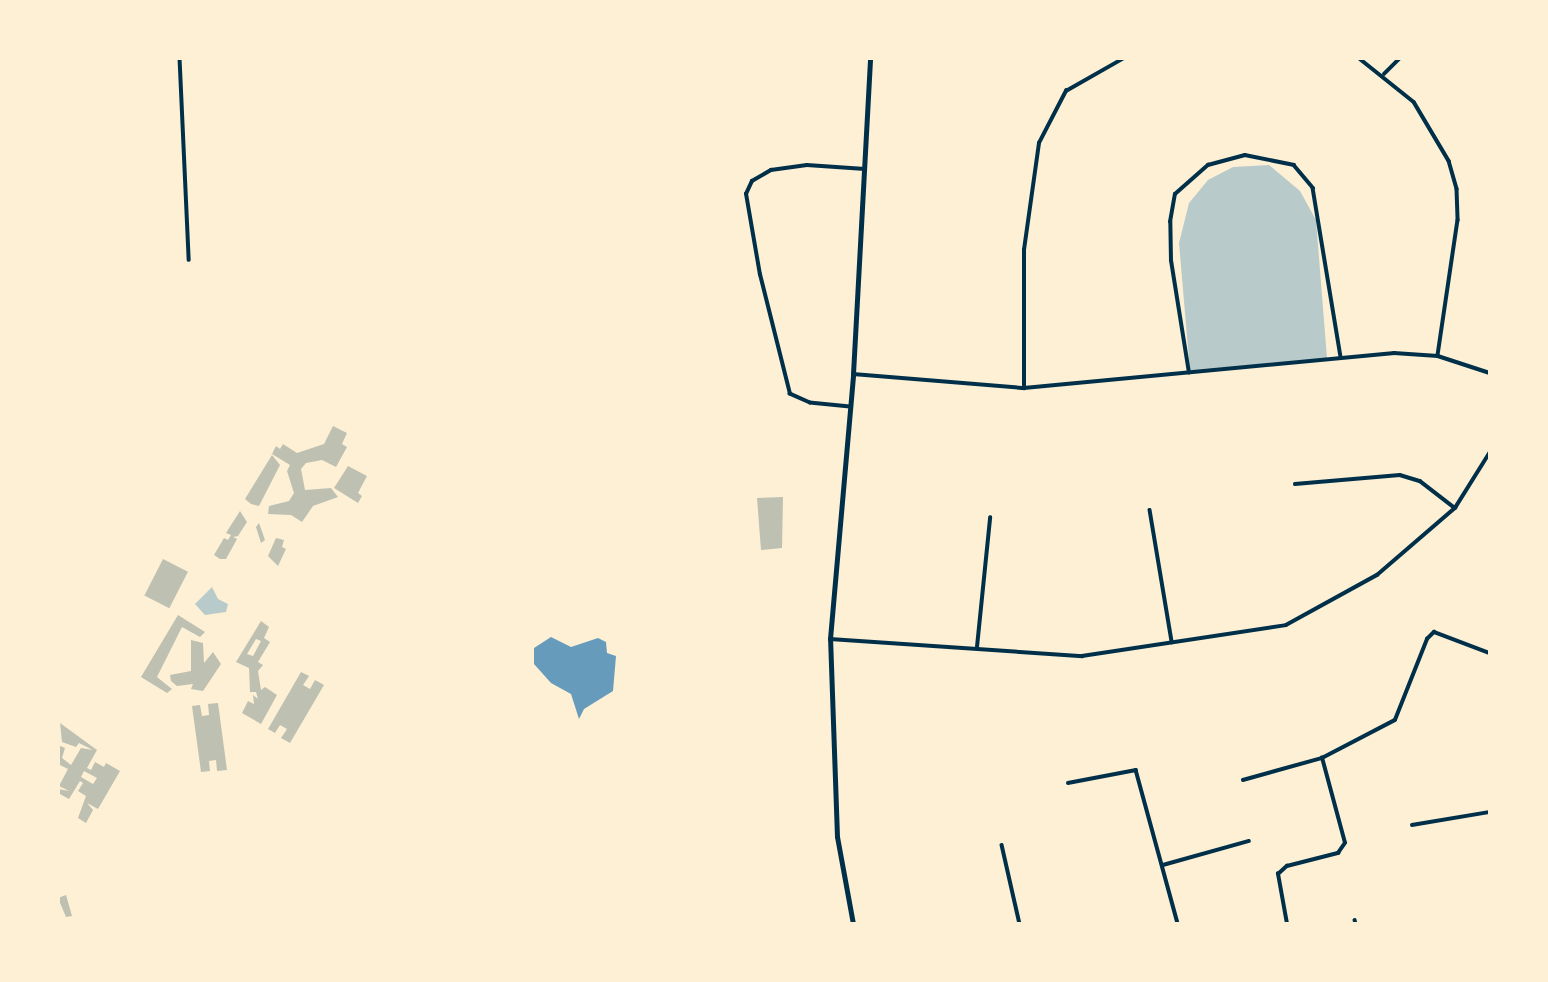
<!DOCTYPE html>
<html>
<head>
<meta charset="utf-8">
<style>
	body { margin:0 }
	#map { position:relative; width:1548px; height:982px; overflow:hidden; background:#fdf0d5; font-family:Helvetica,sans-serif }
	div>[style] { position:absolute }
	.green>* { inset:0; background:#b9caca }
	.water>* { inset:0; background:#669bbc }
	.building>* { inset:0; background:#bec0b2; transform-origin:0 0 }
	.minor>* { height:3.5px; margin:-1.75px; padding:0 1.75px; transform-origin:1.75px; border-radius:1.75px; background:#003049 }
	.secondary>* { height:4.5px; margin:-2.25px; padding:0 2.25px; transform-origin:2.25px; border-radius:2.25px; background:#003049 }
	span { translate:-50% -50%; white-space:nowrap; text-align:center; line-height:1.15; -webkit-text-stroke:7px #fdf0d5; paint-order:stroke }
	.frame { position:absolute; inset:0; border:60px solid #fdf0d5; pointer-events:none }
</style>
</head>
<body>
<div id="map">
	<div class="green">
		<i style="clip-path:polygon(1269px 165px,1300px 191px,1316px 220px,1327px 358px,1190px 371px,1179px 243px,1189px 203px,1208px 180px,1233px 167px)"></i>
		<i style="clip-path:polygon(212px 587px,218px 599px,228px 604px,226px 612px,205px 615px,195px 604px)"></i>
	</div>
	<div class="water">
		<i style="clip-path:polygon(551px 637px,571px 647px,598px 638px,606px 642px,607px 653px,616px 656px,613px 691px,584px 709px,579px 719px,571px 694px,551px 683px,534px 664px,534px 648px)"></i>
	</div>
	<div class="building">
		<i style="clip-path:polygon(333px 426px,347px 433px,342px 444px,347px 447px,336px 467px,322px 460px,306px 463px,301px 469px,305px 490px,331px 488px,338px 497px,313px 506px,302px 522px,291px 515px,268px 514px,269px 506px,289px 501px,294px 493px,287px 471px,290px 465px,272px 454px,276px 446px,280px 449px,283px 444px,297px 453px,324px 444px)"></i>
		<i style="clip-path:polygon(272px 455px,280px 465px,259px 506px,251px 504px,245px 499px)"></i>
		<i style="clip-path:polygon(348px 466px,367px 476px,358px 493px,362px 496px,358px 503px,334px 488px)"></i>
		<i style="clip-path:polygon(783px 497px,782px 548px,761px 550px,757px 498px)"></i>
		<i style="clip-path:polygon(240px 511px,247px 522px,238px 536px,233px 537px,237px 539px,226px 559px,220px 559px,214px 555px,224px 538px,228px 540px,231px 535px,226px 533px)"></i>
		<i style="clip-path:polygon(259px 523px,265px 540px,261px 543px,256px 527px)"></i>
		<i style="clip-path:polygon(276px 538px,284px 540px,282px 547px,286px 549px,278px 566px,268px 556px)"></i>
		<i style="left:163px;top:559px;width:28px;height:41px;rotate:27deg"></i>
		<i style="clip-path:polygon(178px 615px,205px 632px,200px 637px,182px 627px,157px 677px,172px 689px,167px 693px,141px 677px)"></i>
		<i style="clip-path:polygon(evenodd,261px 621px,269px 627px,264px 638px,270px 642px,258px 662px,263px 665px,258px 671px,261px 690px,265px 687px,277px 695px,261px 724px,242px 713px,248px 701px,254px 704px,253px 695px,258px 699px,256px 692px,250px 692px,249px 668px,236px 662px,261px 621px,256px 639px,261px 641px,253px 656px,247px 654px,256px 639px)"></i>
		<i style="clip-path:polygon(191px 640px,203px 643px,204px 663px,213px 652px,221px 664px,203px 691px,191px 689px,193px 684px,177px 686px,171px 681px,170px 675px,191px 671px)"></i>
		<i style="clip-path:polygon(301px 672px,309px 676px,303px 685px,310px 689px,315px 680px,324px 685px,290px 743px,281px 738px,287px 729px,280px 725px,275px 733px,268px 729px)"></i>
		<i style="clip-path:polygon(218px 703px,227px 770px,217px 771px,216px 760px,209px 761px,210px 771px,201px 772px,192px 706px,200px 705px,202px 716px,209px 715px,208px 704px)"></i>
		<i style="clip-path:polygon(evenodd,60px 723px,97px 750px,87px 768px,91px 770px,95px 762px,104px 767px,106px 763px,120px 771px,98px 809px,87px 803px,93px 810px,86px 823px,78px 818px,86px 796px,78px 791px,83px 783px,80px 781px,69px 799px,58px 793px,58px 789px,69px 791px,59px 786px,68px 769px,58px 764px,58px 745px,65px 748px,62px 758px,71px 765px,81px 748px,93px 750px,79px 743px,76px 747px,62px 742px,60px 723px,84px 771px,97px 778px,93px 784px,81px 777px,84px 771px)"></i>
		<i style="clip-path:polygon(66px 895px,72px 916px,66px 917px,58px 898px)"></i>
	</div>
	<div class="minor">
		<i style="left:180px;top:58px;width:202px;rotate:87.4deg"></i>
		<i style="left:1359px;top:58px;width:70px;rotate:38.7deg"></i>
		<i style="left:1414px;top:102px;width:69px;rotate:59.3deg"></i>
		<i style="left:1449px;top:161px;width:29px;rotate:74deg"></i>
		<i style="left:1457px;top:189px;width:31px;rotate:88deg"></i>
		<i style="left:1458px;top:220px;width:137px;rotate:98.4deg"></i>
		<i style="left:1384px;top:74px;width:23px;rotate:-45deg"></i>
		<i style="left:1189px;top:373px;width:113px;rotate:-99.1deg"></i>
		<i style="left:1171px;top:261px;width:39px;rotate:-91deg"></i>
		<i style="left:1170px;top:222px;width:28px;rotate:-80deg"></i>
		<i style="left:1175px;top:194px;width:44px;rotate:-41.3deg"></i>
		<i style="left:1208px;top:165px;width:38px;rotate:-15deg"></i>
		<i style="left:1245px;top:155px;width:50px;rotate:11.5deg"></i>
		<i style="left:1294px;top:165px;width:30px;rotate:50deg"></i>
		<i style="left:1313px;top:188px;width:172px;rotate:80.6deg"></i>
		<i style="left:853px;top:374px;width:172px;rotate:4.7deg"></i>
		<i style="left:1024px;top:388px;width:372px;rotate:-5.4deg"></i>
		<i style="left:1394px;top:353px;width:44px;rotate:3.9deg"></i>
		<i style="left:1438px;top:356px;width:55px;rotate:18.1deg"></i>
		<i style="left:1024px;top:388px;width:138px;rotate:-90deg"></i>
		<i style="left:1024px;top:250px;width:108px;rotate:-82deg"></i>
		<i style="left:1039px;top:143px;width:59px;rotate:-62.6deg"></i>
		<i style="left:1066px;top:91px;width:67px;rotate:-29.6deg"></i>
		<i style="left:850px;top:407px;width:40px;rotate:-174.3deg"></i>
		<i style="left:810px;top:403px;width:22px;rotate:-156deg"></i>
		<i style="left:790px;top:394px;width:123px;rotate:-104.1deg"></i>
		<i style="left:760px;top:275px;width:82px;rotate:-99.8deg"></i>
		<i style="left:746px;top:194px;width:14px;rotate:-65deg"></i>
		<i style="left:752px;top:181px;width:22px;rotate:-30deg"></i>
		<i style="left:771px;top:170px;width:36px;rotate:-8deg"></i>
		<i style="left:807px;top:165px;width:58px;rotate:3.9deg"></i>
		<i style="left:1295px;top:484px;width:105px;rotate:-4.9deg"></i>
		<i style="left:1400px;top:475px;width:21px;rotate:17deg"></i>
		<i style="left:1420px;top:481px;width:44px;rotate:37.6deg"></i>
		<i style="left:1150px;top:510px;width:134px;rotate:80.5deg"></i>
		<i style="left:830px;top:639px;width:253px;rotate:3.9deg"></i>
		<i style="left:1082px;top:656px;width:206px;rotate:-8.6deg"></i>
		<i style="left:1286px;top:625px;width:104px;rotate:-28.8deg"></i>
		<i style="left:1377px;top:575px;width:103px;rotate:-40.7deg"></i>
		<i style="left:1455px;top:508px;width:66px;rotate:-58deg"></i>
		<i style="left:977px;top:647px;width:130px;rotate:-84.2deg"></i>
		<i style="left:1243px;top:780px;width:82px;rotate:-15.6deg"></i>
		<i style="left:1322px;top:758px;width:82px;rotate:-27.5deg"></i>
		<i style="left:1395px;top:720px;width:87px;rotate:-68.4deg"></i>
		<i style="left:1427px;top:639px;width:10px;rotate:-45deg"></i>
		<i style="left:1434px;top:632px;width:60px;rotate:20.6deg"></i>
		<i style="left:1068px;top:783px;width:69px;rotate:-10.8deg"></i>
		<i style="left:1136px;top:770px;width:160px;rotate:74.7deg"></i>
		<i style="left:1412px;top:825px;width:79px;rotate:-9.5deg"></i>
		<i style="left:1002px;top:845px;width:81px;rotate:77.2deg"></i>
		<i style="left:1163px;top:865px;width:89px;rotate:-15.6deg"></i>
		<i style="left:1355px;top:920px;width:4px;rotate:76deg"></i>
		<i style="left:1287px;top:924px;width:51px;rotate:-100.2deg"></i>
		<i style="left:1278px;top:874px;width:12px;rotate:-42deg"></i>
		<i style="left:1287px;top:866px;width:53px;rotate:-14.3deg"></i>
		<i style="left:1338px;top:853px;width:12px;rotate:-55deg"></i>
		<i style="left:1345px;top:843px;width:88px;rotate:-105.1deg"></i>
	</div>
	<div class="secondary">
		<i style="left:853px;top:924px;width:88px;rotate:-100.4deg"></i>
		<i style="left:837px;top:837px;width:198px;rotate:-92deg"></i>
		<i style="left:830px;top:639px;width:266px;rotate:-85deg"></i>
		<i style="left:853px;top:374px;width:316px;rotate:-86.9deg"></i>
	</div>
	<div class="frame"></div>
</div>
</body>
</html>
